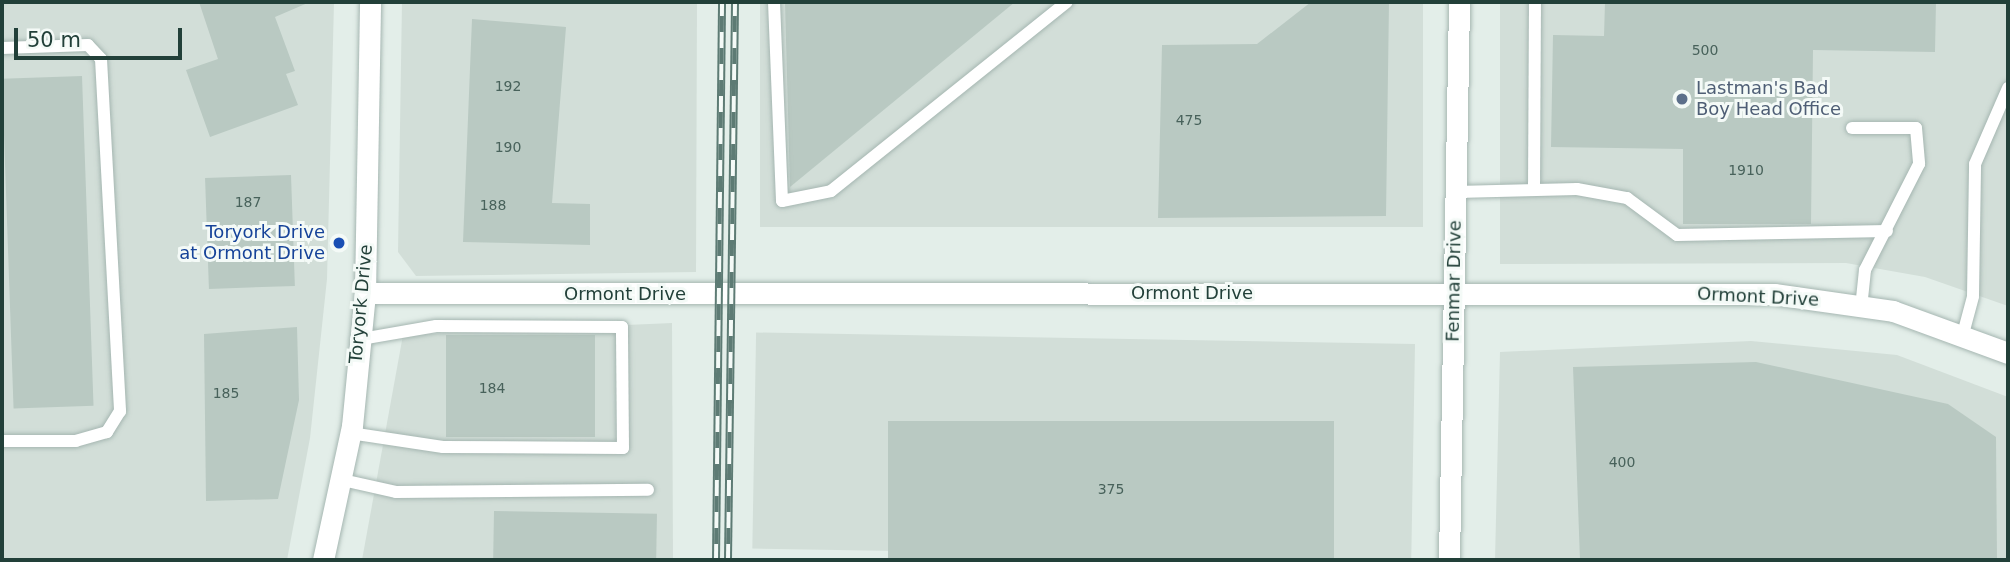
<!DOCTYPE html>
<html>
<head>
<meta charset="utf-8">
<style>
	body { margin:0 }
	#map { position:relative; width:2010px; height:562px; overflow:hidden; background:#e3eee9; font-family:"DejaVu Sans",sans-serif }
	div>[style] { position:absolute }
	.built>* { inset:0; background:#d2ded8; transform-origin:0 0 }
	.building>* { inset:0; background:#b9c9c2; transform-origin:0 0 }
	.roads { filter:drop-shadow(0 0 2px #a5b6b1) drop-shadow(0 0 2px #a5b6b1) }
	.service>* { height:12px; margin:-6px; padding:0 6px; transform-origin:6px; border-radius:6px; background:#fff }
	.tertiary>* { height:21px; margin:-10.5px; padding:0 10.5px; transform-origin:10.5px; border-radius:10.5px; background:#fff }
	.rail>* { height:8px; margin-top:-4px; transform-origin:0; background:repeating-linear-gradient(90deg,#f4faf7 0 16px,#5d7b74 0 32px); box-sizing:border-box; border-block:2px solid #5d7b74 }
	.dots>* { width:19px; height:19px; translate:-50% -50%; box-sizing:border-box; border:4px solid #f4faf7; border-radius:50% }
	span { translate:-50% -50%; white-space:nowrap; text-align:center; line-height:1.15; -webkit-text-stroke:6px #f4faf7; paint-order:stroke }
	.number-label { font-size:14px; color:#48625b }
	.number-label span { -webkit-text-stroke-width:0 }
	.service-label { font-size:18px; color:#4e5e75 }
	.left { translate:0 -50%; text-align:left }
	.transit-label { font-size:18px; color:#164399 }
	.right { translate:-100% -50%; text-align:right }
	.street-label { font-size:18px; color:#224039 }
	.frame { position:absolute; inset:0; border:4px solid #224039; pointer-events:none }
	.scale { position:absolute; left:14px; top:28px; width:168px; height:32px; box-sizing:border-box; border:4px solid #224039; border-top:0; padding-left:9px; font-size:21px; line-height:24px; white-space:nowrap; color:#224039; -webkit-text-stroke:5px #f4faf7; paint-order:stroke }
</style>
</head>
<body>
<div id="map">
	<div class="built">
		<i style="clip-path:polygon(2px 2px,334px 2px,327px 279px,310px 438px,287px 560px,2px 560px)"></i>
		<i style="clip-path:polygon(402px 2px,697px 2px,696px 272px,416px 276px,398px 252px)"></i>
		<i style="left:760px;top:2px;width:663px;height:225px"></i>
		<i style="clip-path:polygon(1500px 2px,2008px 2px,2008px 306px,1925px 277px,1846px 263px,1500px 264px)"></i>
		<i style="clip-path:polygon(672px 323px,673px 560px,362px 560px,403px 335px)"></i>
		<i style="clip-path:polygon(1751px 341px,1897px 355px,2008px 397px,2008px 560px,1495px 560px,1500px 352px)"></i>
		<i style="left:1415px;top:344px;width:216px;height:659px;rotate:91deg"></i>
	</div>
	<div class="building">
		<i style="clip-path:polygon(199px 2px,310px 2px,275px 17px,295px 71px,286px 74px,298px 105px,210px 137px,186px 70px,218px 59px)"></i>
		<i style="clip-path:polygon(785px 2px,1015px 2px,790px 187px)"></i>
		<i style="clip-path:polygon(1311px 2px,1389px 2px,1386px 216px,1158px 218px,1162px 45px,1257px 44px)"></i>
		<i style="clip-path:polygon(1605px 2px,1936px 2px,1935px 52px,1813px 50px,1811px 224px,1683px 224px,1683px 149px,1551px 147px,1553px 35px,1604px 36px)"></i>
		<i style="clip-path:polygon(472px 19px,566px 27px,552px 203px,590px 204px,590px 245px,463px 242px)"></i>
		<i style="left:82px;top:76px;width:330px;height:80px;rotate:88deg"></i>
		<i style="left:291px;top:175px;width:111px;height:86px;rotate:88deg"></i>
		<i style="clip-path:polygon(297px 327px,299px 400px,278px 499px,206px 501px,204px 334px)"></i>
		<i style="left:446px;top:335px;width:149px;height:102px"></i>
		<i style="clip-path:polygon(1756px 362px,1948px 404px,1996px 437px,1997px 560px,1580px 560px,1573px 367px)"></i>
		<i style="left:888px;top:421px;width:446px;height:139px"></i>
		<i style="left:494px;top:511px;width:163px;height:52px;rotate:1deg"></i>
	</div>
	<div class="roads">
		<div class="service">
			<i style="left:774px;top:2px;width:199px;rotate:87.7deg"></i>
			<i style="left:782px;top:201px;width:50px;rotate:-11.5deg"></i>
			<i style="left:831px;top:191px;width:302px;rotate:-38.7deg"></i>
			<i style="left:2px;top:48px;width:86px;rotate:-2deg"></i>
			<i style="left:88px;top:45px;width:19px;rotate:47deg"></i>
			<i style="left:101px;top:59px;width:353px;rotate:86.9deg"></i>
			<i style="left:120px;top:411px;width:25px;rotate:122deg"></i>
			<i style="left:107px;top:432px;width:32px;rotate:164deg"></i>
			<i style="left:76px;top:441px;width:74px;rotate:180deg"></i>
			<i style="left:1852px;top:128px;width:64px"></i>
			<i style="left:1916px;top:128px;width:36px;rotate:85deg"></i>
			<i style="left:1919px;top:164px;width:119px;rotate:117deg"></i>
			<i style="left:1865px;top:270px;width:36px;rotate:96deg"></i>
			<i style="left:1534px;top:190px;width:188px;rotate:-89.7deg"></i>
			<i style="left:1456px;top:192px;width:121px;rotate:-1.4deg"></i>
			<i style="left:1577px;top:189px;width:51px;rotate:10.2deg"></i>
			<i style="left:1627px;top:198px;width:62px;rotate:36.5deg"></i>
			<i style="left:1677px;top:235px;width:210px;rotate:-1.1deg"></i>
			<i style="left:1963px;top:334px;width:39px;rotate:-75deg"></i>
			<i style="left:1973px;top:296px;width:132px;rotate:-89.1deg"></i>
			<i style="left:1975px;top:164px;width:83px;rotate:-66.5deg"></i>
			<i style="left:350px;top:433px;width:94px;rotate:8.6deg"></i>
			<i style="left:443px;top:447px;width:180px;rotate:0.3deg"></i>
			<i style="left:623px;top:448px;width:121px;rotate:-90.5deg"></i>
			<i style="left:622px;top:327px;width:186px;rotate:-179.7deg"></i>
			<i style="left:436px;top:326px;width:81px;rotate:170.1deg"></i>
			<i style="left:338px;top:479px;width:59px;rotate:12.6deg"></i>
			<i style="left:396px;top:492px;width:252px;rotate:-0.5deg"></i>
		</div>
		<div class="tertiary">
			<i style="left:365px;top:293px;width:1409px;rotate:0.04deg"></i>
			<i style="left:1774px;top:294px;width:120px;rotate:8.1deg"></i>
			<i style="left:1893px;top:311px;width:122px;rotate:20.1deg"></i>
			<i style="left:323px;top:560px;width:137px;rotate:-77.8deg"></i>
			<i style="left:352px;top:426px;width:134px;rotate:-84.4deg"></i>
			<i style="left:365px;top:293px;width:291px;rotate:-89deg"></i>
			<i style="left:1449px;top:560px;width:558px;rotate:-88.97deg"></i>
		</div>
	</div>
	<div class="rail">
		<i style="left:716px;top:560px;width:558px;rotate:-89.38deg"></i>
		<i style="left:728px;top:560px;width:558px;rotate:-89.28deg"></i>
	</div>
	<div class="dots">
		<i style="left:1682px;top:99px;background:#5c6f8a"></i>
		<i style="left:339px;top:243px;background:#1a4fb4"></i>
	</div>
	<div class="number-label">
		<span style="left:1705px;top:50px">500</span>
		<span style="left:508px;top:86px">192</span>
		<span style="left:1189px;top:120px">475</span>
		<span style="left:508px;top:147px">190</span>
		<span style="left:1746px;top:170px">1910</span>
		<span style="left:248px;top:202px">187</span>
		<span style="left:493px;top:205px">188</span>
		<span style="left:492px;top:388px">184</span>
		<span style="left:226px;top:393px">185</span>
		<span style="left:1622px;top:462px">400</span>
		<span style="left:1111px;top:489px">375</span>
	</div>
	<div class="service-label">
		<span class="left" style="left:1696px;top:99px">Lastman's Bad<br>Boy Head Office</span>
	</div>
	<div class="transit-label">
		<span class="right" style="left:325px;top:243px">Toryork Drive<br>at Ormont Drive</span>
	</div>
	<div class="street-label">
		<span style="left:1454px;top:281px;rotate:-89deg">Fenmar Drive</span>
		<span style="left:1192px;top:293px">Ormont Drive</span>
		<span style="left:625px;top:294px">Ormont Drive</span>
		<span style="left:1758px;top:297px;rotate:3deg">Ormont Drive</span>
		<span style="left:361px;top:304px;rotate:-85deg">Toryork Drive</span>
	</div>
	<div class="frame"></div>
	<div class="scale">50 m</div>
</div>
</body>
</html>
